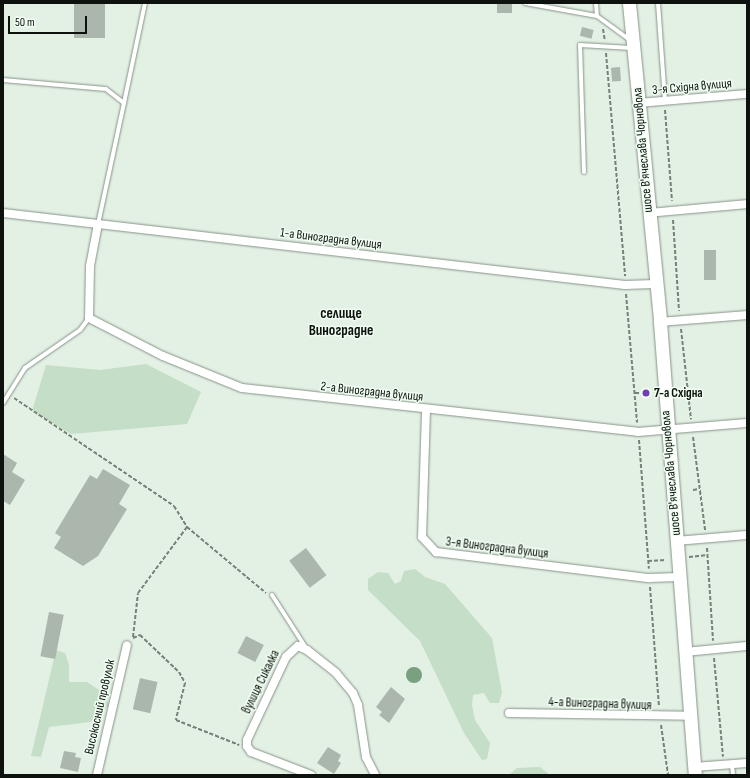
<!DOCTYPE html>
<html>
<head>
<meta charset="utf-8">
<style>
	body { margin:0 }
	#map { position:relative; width:750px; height:778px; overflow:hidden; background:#e3f0e4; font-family:"Sofia Sans Condensed",sans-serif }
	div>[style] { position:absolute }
	.green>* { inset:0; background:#c5dec7 }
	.water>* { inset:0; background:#7ba07f }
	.round { border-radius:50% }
	.building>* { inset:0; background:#abb7ac; transform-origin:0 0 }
	.path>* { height:2px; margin-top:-1px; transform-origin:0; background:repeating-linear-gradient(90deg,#788078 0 4px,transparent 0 6px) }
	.roads { filter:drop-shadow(0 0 1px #879388) drop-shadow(0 0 1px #879388) }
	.lane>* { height:4px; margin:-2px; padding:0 2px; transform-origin:2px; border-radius:2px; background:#fff }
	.street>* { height:8px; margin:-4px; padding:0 4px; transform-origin:4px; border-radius:4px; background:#fff }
	.primary>* { height:13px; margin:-6.5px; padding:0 6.5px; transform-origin:6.5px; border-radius:6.5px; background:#fff }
	.dots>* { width:11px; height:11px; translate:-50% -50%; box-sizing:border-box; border:2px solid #f0fef2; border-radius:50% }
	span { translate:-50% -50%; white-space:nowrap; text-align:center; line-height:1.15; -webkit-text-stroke:3px #f0fef2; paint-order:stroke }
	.street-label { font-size:13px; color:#0e120e }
	.poi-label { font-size:13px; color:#0e120e; font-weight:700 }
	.left { translate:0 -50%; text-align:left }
	.quarter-label { font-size:15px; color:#0e120e; font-weight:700 }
	.frame { position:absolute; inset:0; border:4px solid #0e120e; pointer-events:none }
	.scale { position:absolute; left:8px; top:16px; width:79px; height:18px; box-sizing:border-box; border:2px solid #0e120e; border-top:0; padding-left:5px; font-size:12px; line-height:14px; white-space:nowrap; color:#0e120e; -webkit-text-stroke:3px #f0fef2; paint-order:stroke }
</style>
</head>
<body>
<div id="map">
	<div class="green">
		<i style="clip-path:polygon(146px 364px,201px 392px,187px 424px,71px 434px,32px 411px,46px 365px,100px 370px)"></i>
		<i style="clip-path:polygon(415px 569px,425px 577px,445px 584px,492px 638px,502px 692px,499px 703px,490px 703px,484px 693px,473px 695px,472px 705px,475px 720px,490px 743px,487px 759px,482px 760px,464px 733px,420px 641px,368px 590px,368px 579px,378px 572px,388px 573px,395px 584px,401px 581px,404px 571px)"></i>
		<i style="clip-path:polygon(56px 650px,65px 653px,69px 665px,69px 682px,87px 682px,105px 694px,109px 705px,90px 722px,49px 727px,41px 757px,31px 756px)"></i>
		<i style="clip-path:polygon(540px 767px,550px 775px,509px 775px,517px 768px)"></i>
	</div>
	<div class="water">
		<i class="round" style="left:406px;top:667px;width:16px;height:16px"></i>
	</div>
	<div class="building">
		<i style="left:74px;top:3px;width:31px;height:35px"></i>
		<i style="left:497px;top:3px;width:15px;height:10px"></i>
		<i style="left:582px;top:27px;width:12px;height:9px;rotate:14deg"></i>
		<i style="left:620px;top:67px;width:14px;height:9px;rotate:86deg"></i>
		<i style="left:704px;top:250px;width:12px;height:30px"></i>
		<i style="clip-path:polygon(3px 454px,17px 463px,12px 472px,25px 480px,10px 505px,3px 501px)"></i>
		<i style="clip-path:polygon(103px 469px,130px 485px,119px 504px,127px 509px,98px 556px,83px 566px,54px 548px,61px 537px,55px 533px,90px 475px,97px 479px)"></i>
		<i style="left:306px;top:548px;width:34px;height:21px;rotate:53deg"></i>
		<i style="left:49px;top:612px;width:15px;height:45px;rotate:11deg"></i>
		<i style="left:246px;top:636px;width:20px;height:19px;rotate:27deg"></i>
		<i style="left:140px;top:678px;width:18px;height:32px;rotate:13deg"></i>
		<i style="clip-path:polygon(391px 687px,405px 699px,389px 723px,379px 715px,382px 712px,376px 707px)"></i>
		<i style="clip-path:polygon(328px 747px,341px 755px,338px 761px,341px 763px,334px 774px,317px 763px)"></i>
		<i style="clip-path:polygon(64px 751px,76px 753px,75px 757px,81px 758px,78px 772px,60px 768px)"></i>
	</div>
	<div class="path">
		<i style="left:603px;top:29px;width:12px;rotate:81deg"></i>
		<i style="left:606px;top:53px;width:224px;rotate:85.1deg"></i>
		<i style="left:665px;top:110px;width:91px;rotate:85.6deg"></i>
		<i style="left:673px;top:220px;width:91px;rotate:86.2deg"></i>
		<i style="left:626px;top:294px;width:129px;rotate:85.1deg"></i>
		<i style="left:681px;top:329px;width:91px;rotate:83.7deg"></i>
		<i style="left:635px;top:393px;width:11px"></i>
		<i style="left:14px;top:398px;width:193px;rotate:34deg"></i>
		<i style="left:174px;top:506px;width:25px;rotate:58deg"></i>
		<i style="left:187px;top:527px;width:103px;rotate:39.9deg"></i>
		<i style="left:693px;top:437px;width:94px;rotate:82.6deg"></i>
		<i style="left:639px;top:440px;width:129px;rotate:85.6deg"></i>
		<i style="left:693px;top:490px;width:6px;rotate:-9deg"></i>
		<i style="left:707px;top:548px;width:93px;rotate:86.3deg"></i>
		<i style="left:689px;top:557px;width:19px;rotate:-6deg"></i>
		<i style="left:648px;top:561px;width:18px;rotate:-3deg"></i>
		<i style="left:650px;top:587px;width:119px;rotate:85.7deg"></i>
		<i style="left:133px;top:637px;width:44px;rotate:-83.5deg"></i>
		<i style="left:138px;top:593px;width:82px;rotate:-53.4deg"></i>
		<i style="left:133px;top:638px;width:8px;rotate:-23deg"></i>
		<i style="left:140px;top:635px;width:54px;rotate:43.5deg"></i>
		<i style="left:179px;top:672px;width:13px;rotate:61deg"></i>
		<i style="left:185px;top:683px;width:38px;rotate:104deg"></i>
		<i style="left:176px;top:720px;width:68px;rotate:21.6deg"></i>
		<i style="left:714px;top:658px;width:99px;rotate:84.8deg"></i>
		<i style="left:661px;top:725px;width:50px;rotate:82deg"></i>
	</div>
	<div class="roads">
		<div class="lane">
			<i style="left:525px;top:3px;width:73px;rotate:10.2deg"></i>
			<i style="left:596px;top:3px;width:13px;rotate:86deg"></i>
			<i style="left:597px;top:16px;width:41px;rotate:36deg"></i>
			<i style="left:658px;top:3px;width:98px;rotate:85.9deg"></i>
			<i style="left:3px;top:80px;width:103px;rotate:5deg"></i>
			<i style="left:106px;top:89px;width:23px;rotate:38deg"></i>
			<i style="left:124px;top:103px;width:124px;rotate:102.1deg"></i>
			<i style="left:124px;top:103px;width:102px;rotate:-78.1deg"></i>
			<i style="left:584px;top:172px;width:127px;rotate:-91.8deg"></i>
			<i style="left:580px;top:45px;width:51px;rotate:3.4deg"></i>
			<i style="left:3px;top:403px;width:41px;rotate:-57.8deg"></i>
			<i style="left:25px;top:368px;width:67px;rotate:-34.6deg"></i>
			<i style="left:80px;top:330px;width:15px;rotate:-53deg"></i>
			<i style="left:272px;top:595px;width:63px;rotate:57.3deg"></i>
			<i style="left:732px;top:765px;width:10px;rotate:84deg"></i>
		</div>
		<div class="street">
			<i style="left:639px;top:103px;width:108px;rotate:-4.8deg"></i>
			<i style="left:3px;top:213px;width:626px;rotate:6.6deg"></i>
			<i style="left:625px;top:285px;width:30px;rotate:-2deg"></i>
			<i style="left:648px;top:213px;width:99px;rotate:-5.2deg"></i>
			<i style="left:98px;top:224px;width:43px;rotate:100.8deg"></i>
			<i style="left:90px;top:266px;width:52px;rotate:91.1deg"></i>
			<i style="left:89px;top:318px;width:83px;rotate:27.2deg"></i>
			<i style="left:163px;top:356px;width:85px;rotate:22.1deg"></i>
			<i style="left:242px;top:388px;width:398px;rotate:6.3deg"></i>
			<i style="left:638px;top:432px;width:109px;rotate:-4.7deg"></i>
			<i style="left:660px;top:322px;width:87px;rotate:-4.6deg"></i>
			<i style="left:426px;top:411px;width:126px;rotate:91.8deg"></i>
			<i style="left:422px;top:537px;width:21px;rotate:47deg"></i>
			<i style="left:436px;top:552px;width:215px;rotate:7deg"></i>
			<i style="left:649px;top:578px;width:30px;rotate:-2deg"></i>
			<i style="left:676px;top:541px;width:71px;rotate:-4.8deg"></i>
			<i style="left:685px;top:652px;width:62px;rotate:-5.5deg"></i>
			<i style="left:509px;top:713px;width:181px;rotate:0.9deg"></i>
			<i style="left:694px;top:767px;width:53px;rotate:-4.3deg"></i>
			<i style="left:97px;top:775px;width:133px;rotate:-77deg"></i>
			<i style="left:311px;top:775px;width:64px;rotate:-159deg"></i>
			<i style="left:251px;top:752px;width:7px;rotate:-124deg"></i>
			<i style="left:247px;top:746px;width:6px;rotate:-90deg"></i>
			<i style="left:247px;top:740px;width:92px;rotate:-64.8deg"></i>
			<i style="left:286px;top:657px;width:16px;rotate:-43deg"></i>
			<i style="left:298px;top:646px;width:10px;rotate:24deg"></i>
			<i style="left:307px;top:650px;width:37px;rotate:38deg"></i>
			<i style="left:336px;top:673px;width:26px;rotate:50deg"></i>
			<i style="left:353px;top:693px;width:13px;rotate:67deg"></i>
			<i style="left:358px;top:705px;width:53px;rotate:81.3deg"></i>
			<i style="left:366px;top:757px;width:20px;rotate:63deg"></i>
		</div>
		<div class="primary">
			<i style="left:629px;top:3px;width:321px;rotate:84.4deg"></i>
			<i style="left:660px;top:322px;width:454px;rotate:85.6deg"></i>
		</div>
	</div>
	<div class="dots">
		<i style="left:646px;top:393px;background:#6f3eb6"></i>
	</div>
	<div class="street-label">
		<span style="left:692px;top:87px;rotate:-5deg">3-я Східна вулиця</span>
		<span style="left:643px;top:150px;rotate:-95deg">шосе В'ячеслава Чорновола</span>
		<span style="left:331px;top:239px;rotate:7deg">1-а Виноградна вулиця</span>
		<span style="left:372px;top:392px;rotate:6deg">2-а Виноградна вулиця</span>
		<span style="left:671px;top:473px;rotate:-95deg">шосе В'ячеслава Чорновола</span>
		<span style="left:497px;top:548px;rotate:7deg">3-я Виноградна вулиця</span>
		<span style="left:261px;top:682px;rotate:-64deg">вулиця Сикалка</span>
		<span style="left:600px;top:704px;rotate:2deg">4-а Виноградна вулиця</span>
		<span style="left:100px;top:707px;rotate:-77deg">Високосний провулок</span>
	</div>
	<div class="poi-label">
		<span class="left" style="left:654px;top:393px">7-а Східна</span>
	</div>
	<div class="quarter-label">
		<span style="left:341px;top:322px">селище<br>Виноградне</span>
	</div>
	<div class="frame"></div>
	<div class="scale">50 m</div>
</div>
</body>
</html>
